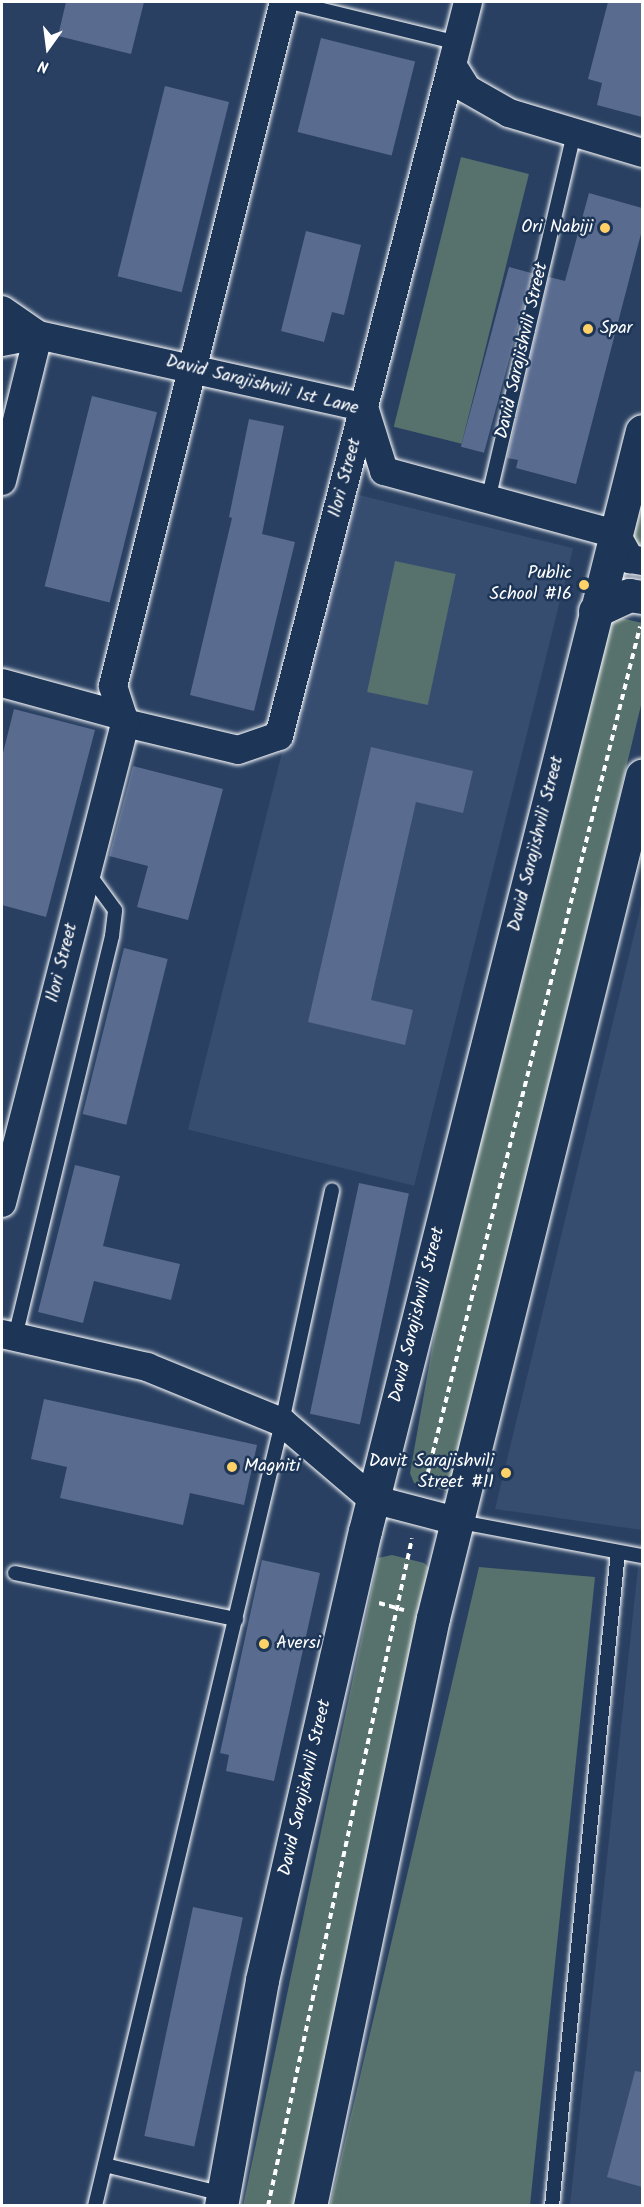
<!DOCTYPE html>
<html>
<head>
<meta charset="utf-8">
<style>
	body { margin:0 }
	#map { position:relative; width:644px; height:2207px; overflow:hidden; background:#294062; font-family:Kalam,sans-serif }
	div>[style] { position:absolute }
	.built>* { inset:0; background:#374d70; transform-origin:0 0 }
	.green>* { inset:0; background:#57716d; transform-origin:0 0 }
	.building>* { inset:0; background:#596b8f; transform-origin:0 0 }
	.path>* { height:4px; margin-top:-2px; transform-origin:0; background:repeating-linear-gradient(90deg,#fff 0 6px,transparent 0 10.5px) }
	.roads { filter:drop-shadow(0 0 2px #fff) drop-shadow(0 0 2px #fff) }
	.service>* { height:14px; margin:-7px; padding:0 7px; transform-origin:7px; border-radius:7px; background:#1d3557 }
	.minor>* { height:28px; margin:-14px; padding:0 14px; transform-origin:14px; border-radius:14px; background:#1d3557 }
	.secondary>* { height:33px; margin:-16.5px; padding:0 16.5px; transform-origin:16.5px; border-radius:16.5px; background:#1d3557 }
	.dots>* { width:16px; height:16px; translate:-50% -50%; box-sizing:border-box; border:3px solid #1d3557; border-radius:50% }
	span { translate:-50% -50%; white-space:nowrap; text-align:center; line-height:1.15; -webkit-text-stroke:5px #1d3557; paint-order:stroke }
	.poi-label { font-size:18px; color:#fff }
	.right { translate:-100% -50%; text-align:right }
	.left { translate:0 -50%; text-align:left }
	.street-label { font-size:18px; color:#fff }
	.frame { position:absolute; inset:0; border:3px solid #fff; pointer-events:none }
	.north { position:absolute; left:18px; top:18px; width:60px; height:60px; -webkit-text-stroke:4px #1d3557; paint-order:stroke; rotate:194deg; font-size:16px; font-weight:700; line-height:24px; text-align:center; color:#fff }
	.north::after { content:''; display:block; margin:auto; width:21px; height:27px; background:#fff; clip-path:polygon(50% 0,100% 100%,50% 72%,0 100%) }
</style>
</head>
<body>
<div id="map">
	<div class="built">
		<i style="left:347px;top:492px;width:233px;height:657px;rotate:14deg"></i>
		<i style="clip-path:polygon(642px 902px,642px 2205px,570px 2205px,642px 1530px,495px 1509px)"></i>
	</div>
	<div class="green">
		<i style="left:461px;top:157px;width:70px;height:278px;rotate:14deg"></i>
		<i style="clip-path:polygon(642px 503px,642px 545px,632px 543px)"></i>
		<i style="left:395px;top:561px;width:62px;height:134px;rotate:12deg"></i>
		<i style="clip-path:polygon(609px 615px,642px 623px,642px 701px,456px 1480px,447px 1491px,414px 1483px,410px 1473px,439px 1309px,540px 881px)"></i>
		<i style="clip-path:polygon(392px 1555px,424px 1563px,434px 1572px,299px 2205px,243px 2206px,378px 1558px)"></i>
		<i style="clip-path:polygon(479px 1567px,595px 1577px,530px 2205px,330px 2205px)"></i>
	</div>
	<div class="building">
		<i style="clip-path:polygon(66px 2px,144px 2px,131px 54px,58px 36px)"></i>
		<i style="clip-path:polygon(608px 2px,642px 2px,642px 117px,597px 105px,602px 83px,588px 79px)"></i>
		<i style="left:321px;top:38px;width:97px;height:97px;rotate:14deg"></i>
		<i style="left:165px;top:86px;width:66px;height:196px;rotate:14deg"></i>
		<i style="clip-path:polygon(589px 193px,642px 208px,642px 230px,576px 484px,516px 468px,518px 460px,507px 458px,549px 277px,565px 281px)"></i>
		<i style="clip-path:polygon(306px 231px,361px 245px,344px 315px,332px 312px,324px 342px,281px 331px)"></i>
		<i style="left:509px;top:267px;width:24px;height:186px;rotate:15deg"></i>
		<i style="left:92px;top:396px;width:67px;height:196px;rotate:14deg"></i>
		<i style="clip-path:polygon(249px 419px,284px 426px,262px 534px,295px 542px,254px 711px,190px 695px,232px 518px,229px 517px)"></i>
		<i style="clip-path:polygon(14px 709px,95px 730px,46px 917px,2px 905px,2px 757px)"></i>
		<i style="clip-path:polygon(371px 747px,473px 771px,463px 813px,416px 802px,371px 1000px,413px 1010px,405px 1045px,308px 1022px)"></i>
		<i style="clip-path:polygon(133px 766px,223px 789px,188px 920px,137px 907px,148px 866px,109px 856px)"></i>
		<i style="left:124px;top:948px;width:45px;height:171px;rotate:14deg"></i>
		<i style="clip-path:polygon(75px 1165px,120px 1176px,103px 1246px,180px 1264px,171px 1300px,94px 1281px,83px 1323px,38px 1312px)"></i>
		<i style="left:359px;top:1183px;width:51px;height:236px;rotate:12deg"></i>
		<i style="clip-path:polygon(44px 1399px,257px 1445px,244px 1505px,190px 1493px,183px 1525px,60px 1498px,67px 1467px,31px 1459px)"></i>
		<i style="clip-path:polygon(262px 1560px,320px 1573px,274px 1781px,226px 1771px,229px 1755px,220px 1753px)"></i>
		<i style="left:193px;top:1907px;width:51px;height:234px;rotate:12deg"></i>
		<i style="clip-path:polygon(635px 2071px,642px 2072px,642px 2187px,607px 2177px)"></i>
	</div>
	<div class="path">
		<i style="left:425px;top:1484px;width:884px;rotate:-75.92deg"></i>
		<i style="left:379px;top:1603px;width:26px;rotate:16deg"></i>
		<i style="left:268px;top:2206px;width:683px;rotate:-77.83deg"></i>
	</div>
	<div class="roads">
		<div class="service">
			<i style="left:290px;top:2px;width:173px;rotate:13.7deg"></i>
			<i style="left:488px;top:500px;width:378px;rotate:-76.8deg"></i>
			<i style="left:15px;top:1337px;width:413px;rotate:-76.4deg"></i>
			<i style="left:112px;top:936px;width:26px;rotate:-83deg"></i>
			<i style="left:115px;top:910px;width:46px;rotate:-126.1deg"></i>
			<i style="left:460px;top:1522px;width:185px;rotate:10.6deg"></i>
			<i style="left:15px;top:1573px;width:226px;rotate:11.8deg"></i>
			<i style="left:105px;top:2165px;width:122px;rotate:13.8deg"></i>
			<i style="left:95px;top:2206px;width:806px;rotate:-76.58deg"></i>
			<i style="left:282px;top:1422px;width:237px;rotate:-77.8deg"></i>
			<i style="left:552px;top:2206px;width:657px;rotate:-84.24deg"></i>
		</div>
		<div class="minor">
			<i style="left:468px;top:2px;width:65px;rotate:104.3deg"></i>
			<i style="left:452px;top:65px;width:28px;rotate:58deg"></i>
			<i style="left:467px;top:89px;width:48px;rotate:29.7deg"></i>
			<i style="left:509px;top:113px;width:139px;rotate:16.7deg"></i>
			<i style="left:2px;top:310px;width:44px;rotate:34.8deg"></i>
			<i style="left:2px;top:342px;width:37px;rotate:-11deg"></i>
			<i style="left:38px;top:335px;width:334px;rotate:12.5deg"></i>
			<i style="left:364px;top:407px;width:67px;rotate:72.6deg"></i>
			<i style="left:384px;top:471px;width:240px;rotate:15.2deg"></i>
			<i style="left:616px;top:534px;width:29px;rotate:61deg"></i>
			<i style="left:630px;top:559px;width:12px;rotate:9deg"></i>
			<i style="left:2px;top:481px;width:150px;rotate:-76.1deg"></i>
			<i style="left:2px;top:683px;width:125px;rotate:15.3deg"></i>
			<i style="left:125px;top:723px;width:116px;rotate:13.4deg"></i>
			<i style="left:238px;top:750px;width:43px;rotate:-18.9deg"></i>
			<i style="left:279px;top:736px;width:693px;rotate:-75.54deg"></i>
			<i style="left:2px;top:1203px;width:496px;rotate:-75.6deg"></i>
			<i style="left:125px;top:723px;width:39px;rotate:-108deg"></i>
			<i style="left:113px;top:686px;width:705px;rotate:-75.96deg"></i>
			<i style="left:2px;top:1334px;width:149px;rotate:12.8deg"></i>
			<i style="left:147px;top:1367px;width:146px;rotate:22.2deg"></i>
			<i style="left:282px;top:1422px;width:118px;rotate:40.5deg"></i>
			<i style="left:372px;top:1499px;width:91px;rotate:14.6deg"></i>
		</div>
		<div class="secondary">
			<i style="left:595px;top:611px;width:38px;rotate:-25deg"></i>
			<i style="left:629px;top:595px;width:13px;rotate:9deg"></i>
			<i style="left:221px;top:2206px;width:230px;rotate:-79.7deg"></i>
			<i style="left:262px;top:1980px;width:461px;rotate:-77.1deg"></i>
			<i style="left:365px;top:1531px;width:1134px;rotate:-75.87deg"></i>
			<i style="left:310px;top:2206px;width:601px;rotate:-78.19deg"></i>
			<i style="left:433px;top:1618px;width:868px;rotate:-76.06deg"></i>
		</div>
	</div>
	<div class="dots">
		<i style="left:605px;top:228px;background:#ffd166"></i>
		<i style="left:588px;top:329px;background:#ffd166"></i>
		<i style="left:584px;top:585px;background:#ffd166"></i>
		<i style="left:232px;top:1467px;background:#ffd166"></i>
		<i style="left:506px;top:1473px;background:#ffd166"></i>
		<i style="left:264px;top:1644px;background:#ffd166"></i>
	</div>
	<div class="poi-label">
		<span class="right" style="left:593px;top:228px">Ori Nabiji</span>
		<span class="left" style="left:600px;top:329px">Spar</span>
		<span class="right" style="left:572px;top:585px">Public<br>School #16</span>
		<span class="right" style="left:494px;top:1473px">Davit Sarajishvili<br>Street #11</span>
		<span class="left" style="left:244px;top:1467px">Magniti</span>
		<span class="left" style="left:276px;top:1644px">Aversi</span>
	</div>
	<div class="street-label">
		<span style="left:523px;top:351px;rotate:-77deg">David Sarajishvili Street</span>
		<span style="left:262px;top:386px;rotate:14deg">David Sarajishvili 1st Lane</span>
		<span style="left:346px;top:478px;rotate:-75deg">Ilori Street</span>
		<span style="left:537px;top:844px;rotate:-76deg">David Sarajishvili Street</span>
		<span style="left:63px;top:963px;rotate:-76deg">Ilori Street</span>
		<span style="left:418px;top:1315px;rotate:-76deg">David Sarajishvili Street</span>
		<span style="left:306px;top:1788px;rotate:-77deg">David Sarajishvili Street</span>
	</div>
	<div class="frame"></div>
	<div class="north">N</div>
</div>
</body>
</html>
